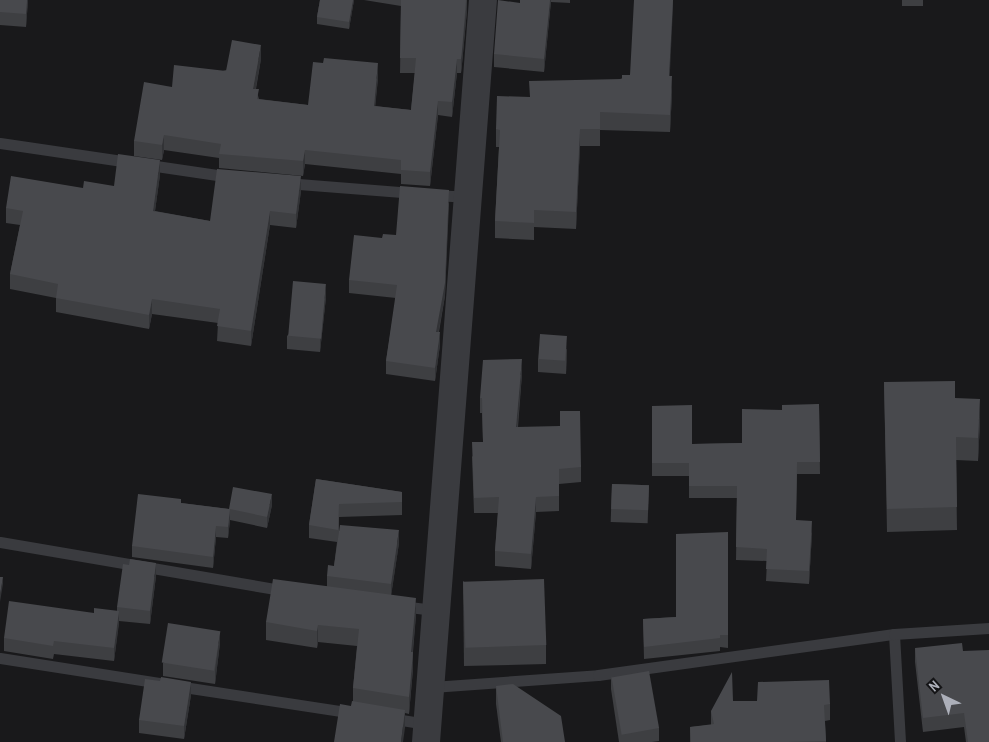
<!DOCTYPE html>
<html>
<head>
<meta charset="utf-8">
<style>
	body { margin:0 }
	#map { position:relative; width:989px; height:742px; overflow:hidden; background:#19191b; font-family:"Archivo Narrow",sans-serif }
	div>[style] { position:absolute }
	.service>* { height:11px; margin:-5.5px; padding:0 5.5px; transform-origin:5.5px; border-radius:5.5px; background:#3a3b3f }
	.tertiary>* { height:28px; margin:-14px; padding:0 14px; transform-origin:14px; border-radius:14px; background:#3a3b3f }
	.wall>* { inset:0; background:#3e3f42; transform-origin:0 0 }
	.shaded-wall>* { inset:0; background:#323336 }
	.building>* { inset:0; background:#48494d; transform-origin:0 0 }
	span { translate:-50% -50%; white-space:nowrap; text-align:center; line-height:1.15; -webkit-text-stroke:4px #141416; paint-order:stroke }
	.north { position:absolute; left:919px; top:672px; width:50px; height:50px; -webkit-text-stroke:4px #141416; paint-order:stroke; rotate:318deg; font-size:14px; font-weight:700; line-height:20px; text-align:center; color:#acafb9 }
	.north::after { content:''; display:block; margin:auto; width:18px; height:22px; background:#acafb9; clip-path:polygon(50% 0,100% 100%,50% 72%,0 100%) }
</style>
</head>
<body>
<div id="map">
	<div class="service">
		<i style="left:0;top:143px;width:233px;rotate:8.4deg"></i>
		<i style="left:286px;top:183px;width:126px;rotate:4.5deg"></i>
		<i style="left:433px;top:195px;width:34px;rotate:3deg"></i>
		<i style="left:0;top:542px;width:290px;rotate:9.7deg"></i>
		<i style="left:401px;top:606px;width:35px;rotate:7deg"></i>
		<i style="left:894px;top:634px;width:108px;rotate:86.8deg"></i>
		<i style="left:0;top:658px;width:161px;rotate:8.9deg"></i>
		<i style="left:177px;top:686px;width:179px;rotate:8.7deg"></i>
		<i style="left:432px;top:687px;width:166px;rotate:-4.1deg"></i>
		<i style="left:598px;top:675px;width:299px;rotate:-7.9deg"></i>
		<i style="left:894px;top:634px;width:95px;rotate:-3.6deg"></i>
		<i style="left:389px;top:718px;width:38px;rotate:9deg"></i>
	</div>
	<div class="tertiary">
		<i style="left:426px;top:742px;width:744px;rotate:-85.61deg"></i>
	</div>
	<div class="wall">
		<i style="clip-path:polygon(0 0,28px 0,26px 27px,0 25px)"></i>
		<i style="clip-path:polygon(320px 0,354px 0,349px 29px,317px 24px,317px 17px)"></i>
		<i style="clip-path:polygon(364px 0,467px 0,467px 10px,462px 64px,461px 73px,457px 73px,452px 117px,438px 115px,430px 186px,401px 184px,401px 174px,305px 164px,303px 176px,219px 168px,219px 158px,164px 150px,162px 160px,134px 156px,134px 141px,172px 87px,261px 59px,256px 89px,259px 99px,308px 105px,378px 78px,375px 106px,411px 110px,415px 73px,400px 73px,401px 6px)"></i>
		<i style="clip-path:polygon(520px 0,570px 0,570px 3px,551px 2px,544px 72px,494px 67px,494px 54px,520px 3px)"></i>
		<i style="clip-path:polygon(673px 0,669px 76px,672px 93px,670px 132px,600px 130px,600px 146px,580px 146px,576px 229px,534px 227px,534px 240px,495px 238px,495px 221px,499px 147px,496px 147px,496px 129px,630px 75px)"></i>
		<i style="left:902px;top:0;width:21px;height:6px"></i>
		<i style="clip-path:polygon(160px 175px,155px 211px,210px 221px,301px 191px,296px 228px,270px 225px,251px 346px,217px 341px,218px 323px,152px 314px,149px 329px,56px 312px,56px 298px,10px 289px,10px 274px,20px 225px,6px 223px,6px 208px,114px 186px)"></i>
		<i style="clip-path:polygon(449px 203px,445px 296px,439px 332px,440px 345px,435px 381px,386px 374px,386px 361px,396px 298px,349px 293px,349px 280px,382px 238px,396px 235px)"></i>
		<i style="clip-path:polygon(326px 297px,320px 352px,287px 349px,287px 336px)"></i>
		<i style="clip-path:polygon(567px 349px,566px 374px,538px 372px,538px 359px)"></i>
		<i style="clip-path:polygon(522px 374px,518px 427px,581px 467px,581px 482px,559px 484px,559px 511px,536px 512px,531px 569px,495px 566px,495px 551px,498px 513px,474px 513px,472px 457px,483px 442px,482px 413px,480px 413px,480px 398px)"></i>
		<i style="clip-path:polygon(884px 382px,955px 398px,980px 422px,978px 461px,956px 460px,957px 530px,887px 532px)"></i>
		<i style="clip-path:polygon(819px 404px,820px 474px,797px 474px,796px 520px,812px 533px,809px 584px,766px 581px,767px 561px,736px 560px,737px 498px,689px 498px,689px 476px,652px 476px,652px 406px,692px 444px,742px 443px,782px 410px)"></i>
		<i style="clip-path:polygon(316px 479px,402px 492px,402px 515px,339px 517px,339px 533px,399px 543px,391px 595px,416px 615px,413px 652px,413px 669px,409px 714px,405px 713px,405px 728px,351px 706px,353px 702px,353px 688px,357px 646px,318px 642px,317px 648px,266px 640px,266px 622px,327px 586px,327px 576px,334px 566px,337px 542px,309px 538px,309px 525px)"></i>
		<i style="left:612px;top:484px;width:37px;height:38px;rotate:2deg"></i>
		<i style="clip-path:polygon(181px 503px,229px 509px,272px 505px,267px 528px,230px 520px,228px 538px,216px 537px,213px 568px,132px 557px,132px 546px)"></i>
		<i style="clip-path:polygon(728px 532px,728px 648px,720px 647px,720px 651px,644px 659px,643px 619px,676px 617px)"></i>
		<i style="clip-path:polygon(156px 576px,150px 624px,119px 621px,114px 661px,54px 654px,53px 659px,4px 651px,4px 638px,94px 613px,117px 611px,117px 607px)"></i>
		<i style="clip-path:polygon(463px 581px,546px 645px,546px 664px,464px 666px)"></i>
		<i style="clip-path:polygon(220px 643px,215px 684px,163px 676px,163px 663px)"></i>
		<i style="clip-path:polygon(915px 648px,963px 651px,989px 742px,966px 742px,964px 727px,923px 732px,915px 662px)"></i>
		<i style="clip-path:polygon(611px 676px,659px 728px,659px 741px,652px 742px,619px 742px,611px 689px)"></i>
		<i style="clip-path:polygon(160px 681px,191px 695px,184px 739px,139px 733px,139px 720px)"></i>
		<i style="clip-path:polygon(496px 686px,565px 742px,501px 742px,496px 704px)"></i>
		<i style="clip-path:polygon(733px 701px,830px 704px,830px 720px,825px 721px,826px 742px,690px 742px,690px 727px,711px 725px,711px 711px)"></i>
	</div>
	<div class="shaded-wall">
		<i style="clip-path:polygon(27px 0,28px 0,26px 27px,26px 14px)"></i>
		<i style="clip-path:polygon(353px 0,354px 0,349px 29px,349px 22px)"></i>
		<i style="clip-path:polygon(467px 0,467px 10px,462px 64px,461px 73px,461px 59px)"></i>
		<i style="clip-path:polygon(550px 0,551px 0,544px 72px,544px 59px)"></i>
		<i style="clip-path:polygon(673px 0,673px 7px,669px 93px,669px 76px)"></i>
		<i style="clip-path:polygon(261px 45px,261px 59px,253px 103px,253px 89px)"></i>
		<i style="clip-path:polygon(457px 59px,457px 73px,452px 117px,452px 102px)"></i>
		<i style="clip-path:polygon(378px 63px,378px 78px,374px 121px,374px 106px)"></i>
		<i style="clip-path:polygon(672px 76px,672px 93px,670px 132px,670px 115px)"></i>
		<i style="clip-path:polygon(438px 101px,438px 115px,430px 186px,430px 172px)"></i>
		<i style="clip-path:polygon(580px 129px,580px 146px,576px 229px,576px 212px)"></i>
		<i style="clip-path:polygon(164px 135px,164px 150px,162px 160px,162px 145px)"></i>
		<i style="clip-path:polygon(305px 150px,305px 164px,303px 176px,303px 161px)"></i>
		<i style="clip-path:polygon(160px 160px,160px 175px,153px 225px,153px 211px)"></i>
		<i style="clip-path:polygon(301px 176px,301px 191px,296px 228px,296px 214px)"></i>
		<i style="clip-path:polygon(449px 190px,445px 296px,436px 345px,436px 332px)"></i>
		<i style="clip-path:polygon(270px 211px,270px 225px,251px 346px,251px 331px)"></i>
		<i style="clip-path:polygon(326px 284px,326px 297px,320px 352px,320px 339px)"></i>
		<i style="clip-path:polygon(152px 299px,152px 314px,149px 329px,149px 315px)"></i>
		<i style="clip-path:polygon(440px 332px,440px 345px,435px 381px,435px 368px)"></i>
		<i style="clip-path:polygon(567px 336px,567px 349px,566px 374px,566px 361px)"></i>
		<i style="clip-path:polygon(522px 359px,522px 374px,516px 442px,516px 427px)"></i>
		<i style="clip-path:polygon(980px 399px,980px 422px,978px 461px,978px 438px)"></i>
		<i style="clip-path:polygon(272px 494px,272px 505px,267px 528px,267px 517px)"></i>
		<i style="clip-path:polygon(536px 497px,536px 512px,531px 569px,531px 554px)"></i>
		<i style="clip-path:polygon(230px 509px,230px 520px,228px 538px,228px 527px)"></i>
		<i style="clip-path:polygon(812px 521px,812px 533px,809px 584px,809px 571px)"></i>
		<i style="clip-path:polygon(216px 526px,216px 537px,213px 568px,213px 557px)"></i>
		<i style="clip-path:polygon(399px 530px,399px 543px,391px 597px,391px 584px)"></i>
		<i style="clip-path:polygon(156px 563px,156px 576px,150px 624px,150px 611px)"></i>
		<i style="clip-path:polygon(3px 577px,3px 584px,0 602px,0 595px)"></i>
		<i style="clip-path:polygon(416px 598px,416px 615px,411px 669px,411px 652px)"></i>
		<i style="clip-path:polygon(119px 611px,119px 624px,114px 661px,114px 648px)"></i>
		<i style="clip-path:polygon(318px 625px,318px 642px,317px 648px,317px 631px)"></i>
		<i style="clip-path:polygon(220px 631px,220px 643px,215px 684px,215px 671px)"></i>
		<i style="clip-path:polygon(413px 652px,413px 669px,409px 714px,409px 697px)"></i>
		<i style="clip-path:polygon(191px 682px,191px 695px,184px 739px,184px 726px)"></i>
		<i style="clip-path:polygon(405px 710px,405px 728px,403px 742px,401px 742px)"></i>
	</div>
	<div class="building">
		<i style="clip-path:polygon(0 0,27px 0,26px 14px,0 12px)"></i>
		<i style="clip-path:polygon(320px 0,353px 0,349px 22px,317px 17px)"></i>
		<i style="clip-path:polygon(401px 0,466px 0,462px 50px,461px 59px,457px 59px,452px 102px,438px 101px,430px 172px,401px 170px,401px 160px,305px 150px,303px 161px,219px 154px,221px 144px,164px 135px,162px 145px,134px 141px,144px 82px,172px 87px,174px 65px,226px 71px,232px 40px,261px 45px,253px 89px,259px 89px,257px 99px,308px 105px,313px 62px,323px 63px,324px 58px,378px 63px,374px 106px,411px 110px,416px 58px,400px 58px)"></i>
		<i style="clip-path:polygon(498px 0,520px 3px,520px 0,550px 0,544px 59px,494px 54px)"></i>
		<i style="clip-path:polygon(634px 0,673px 0,669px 76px,672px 76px,670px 115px,600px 112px,600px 129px,580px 129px,576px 212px,534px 210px,534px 223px,495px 221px,500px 130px,496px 129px,497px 96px,530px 97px,529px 81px,622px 79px,622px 75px,630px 75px)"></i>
		<i style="clip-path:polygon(118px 154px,160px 160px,153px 211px,210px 221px,217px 169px,301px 176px,296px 214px,270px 211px,251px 331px,217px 326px,220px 309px,152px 299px,149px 315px,56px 298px,58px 284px,10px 274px,23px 211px,6px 208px,11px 176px,83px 188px,84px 181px,114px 186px)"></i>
		<i style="clip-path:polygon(400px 186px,449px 190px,445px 283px,436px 332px,440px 332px,435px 368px,386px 361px,397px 285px,349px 280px,354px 235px,382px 238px,383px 234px,396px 235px)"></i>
		<i style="left:293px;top:281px;width:33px;height:55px;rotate:5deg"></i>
		<i style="left:540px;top:334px;width:27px;height:25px;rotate:4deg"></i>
		<i style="clip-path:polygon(522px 359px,516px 427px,560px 426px,560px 411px,580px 411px,581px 467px,559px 469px,559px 496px,536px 497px,531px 554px,495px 551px,499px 497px,474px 498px,472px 442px,483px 442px,482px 398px,480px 398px,483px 360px)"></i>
		<i style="clip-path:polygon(955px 381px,955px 398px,980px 399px,978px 438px,956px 437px,957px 507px,887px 509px,884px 382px)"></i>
		<i style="clip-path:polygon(819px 404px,820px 462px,797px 462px,796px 520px,812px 521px,809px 571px,766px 569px,767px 549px,736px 547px,737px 486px,689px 486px,689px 463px,652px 463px,652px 406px,692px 405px,692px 444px,742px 443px,742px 409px,782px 410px,782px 405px)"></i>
		<i style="clip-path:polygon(316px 479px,402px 492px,402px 502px,339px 504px,338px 530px,309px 525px)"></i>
		<i style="left:612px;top:484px;width:37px;height:25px;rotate:2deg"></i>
		<i style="clip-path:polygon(233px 487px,272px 494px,267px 517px,230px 509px,228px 527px,216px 526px,213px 557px,132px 546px,138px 494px,181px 499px,181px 503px,229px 509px)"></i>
		<i style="clip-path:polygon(340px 525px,399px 530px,391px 584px,327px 576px,328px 565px,334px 566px)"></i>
		<i style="clip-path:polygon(728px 532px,728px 635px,720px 635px,720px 638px,644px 647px,643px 619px,676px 617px,676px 534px)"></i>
		<i style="clip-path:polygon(130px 559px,156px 563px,150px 611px,117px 607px,123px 564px,129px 565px)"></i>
		<i style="clip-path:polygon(0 577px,3px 577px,0 595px)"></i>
		<i style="clip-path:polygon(273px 579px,416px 598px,411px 652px,413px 652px,409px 697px,353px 688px,359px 629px,318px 625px,317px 631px,266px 622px)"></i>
		<i style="left:544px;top:579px;width:66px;height:81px;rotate:88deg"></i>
		<i style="clip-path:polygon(9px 601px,94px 613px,94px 608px,119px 611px,114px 648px,54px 641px,53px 646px,4px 638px)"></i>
		<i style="left:168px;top:623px;width:53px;height:40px;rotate:9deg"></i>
		<i style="clip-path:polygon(962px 643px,963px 651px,989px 650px,989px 742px,968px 742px,964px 713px,923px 718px,915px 648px)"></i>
		<i style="left:649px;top:671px;width:58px;height:38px;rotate:80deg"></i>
		<i style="clip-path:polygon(732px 672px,733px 701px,757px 701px,758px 682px,829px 680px,830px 704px,824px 705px,826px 741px,788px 742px,691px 742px,690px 727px,714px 724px,711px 711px)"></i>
		<i style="clip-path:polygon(161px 677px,191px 682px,184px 726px,139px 720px,145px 679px,160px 681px)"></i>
		<i style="clip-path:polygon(513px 684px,561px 716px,565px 742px,503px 742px,496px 686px)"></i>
		<i style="clip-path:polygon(352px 701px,405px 710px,401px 742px,334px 742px,340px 704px,351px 706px)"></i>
	</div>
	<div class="north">N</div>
</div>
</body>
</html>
